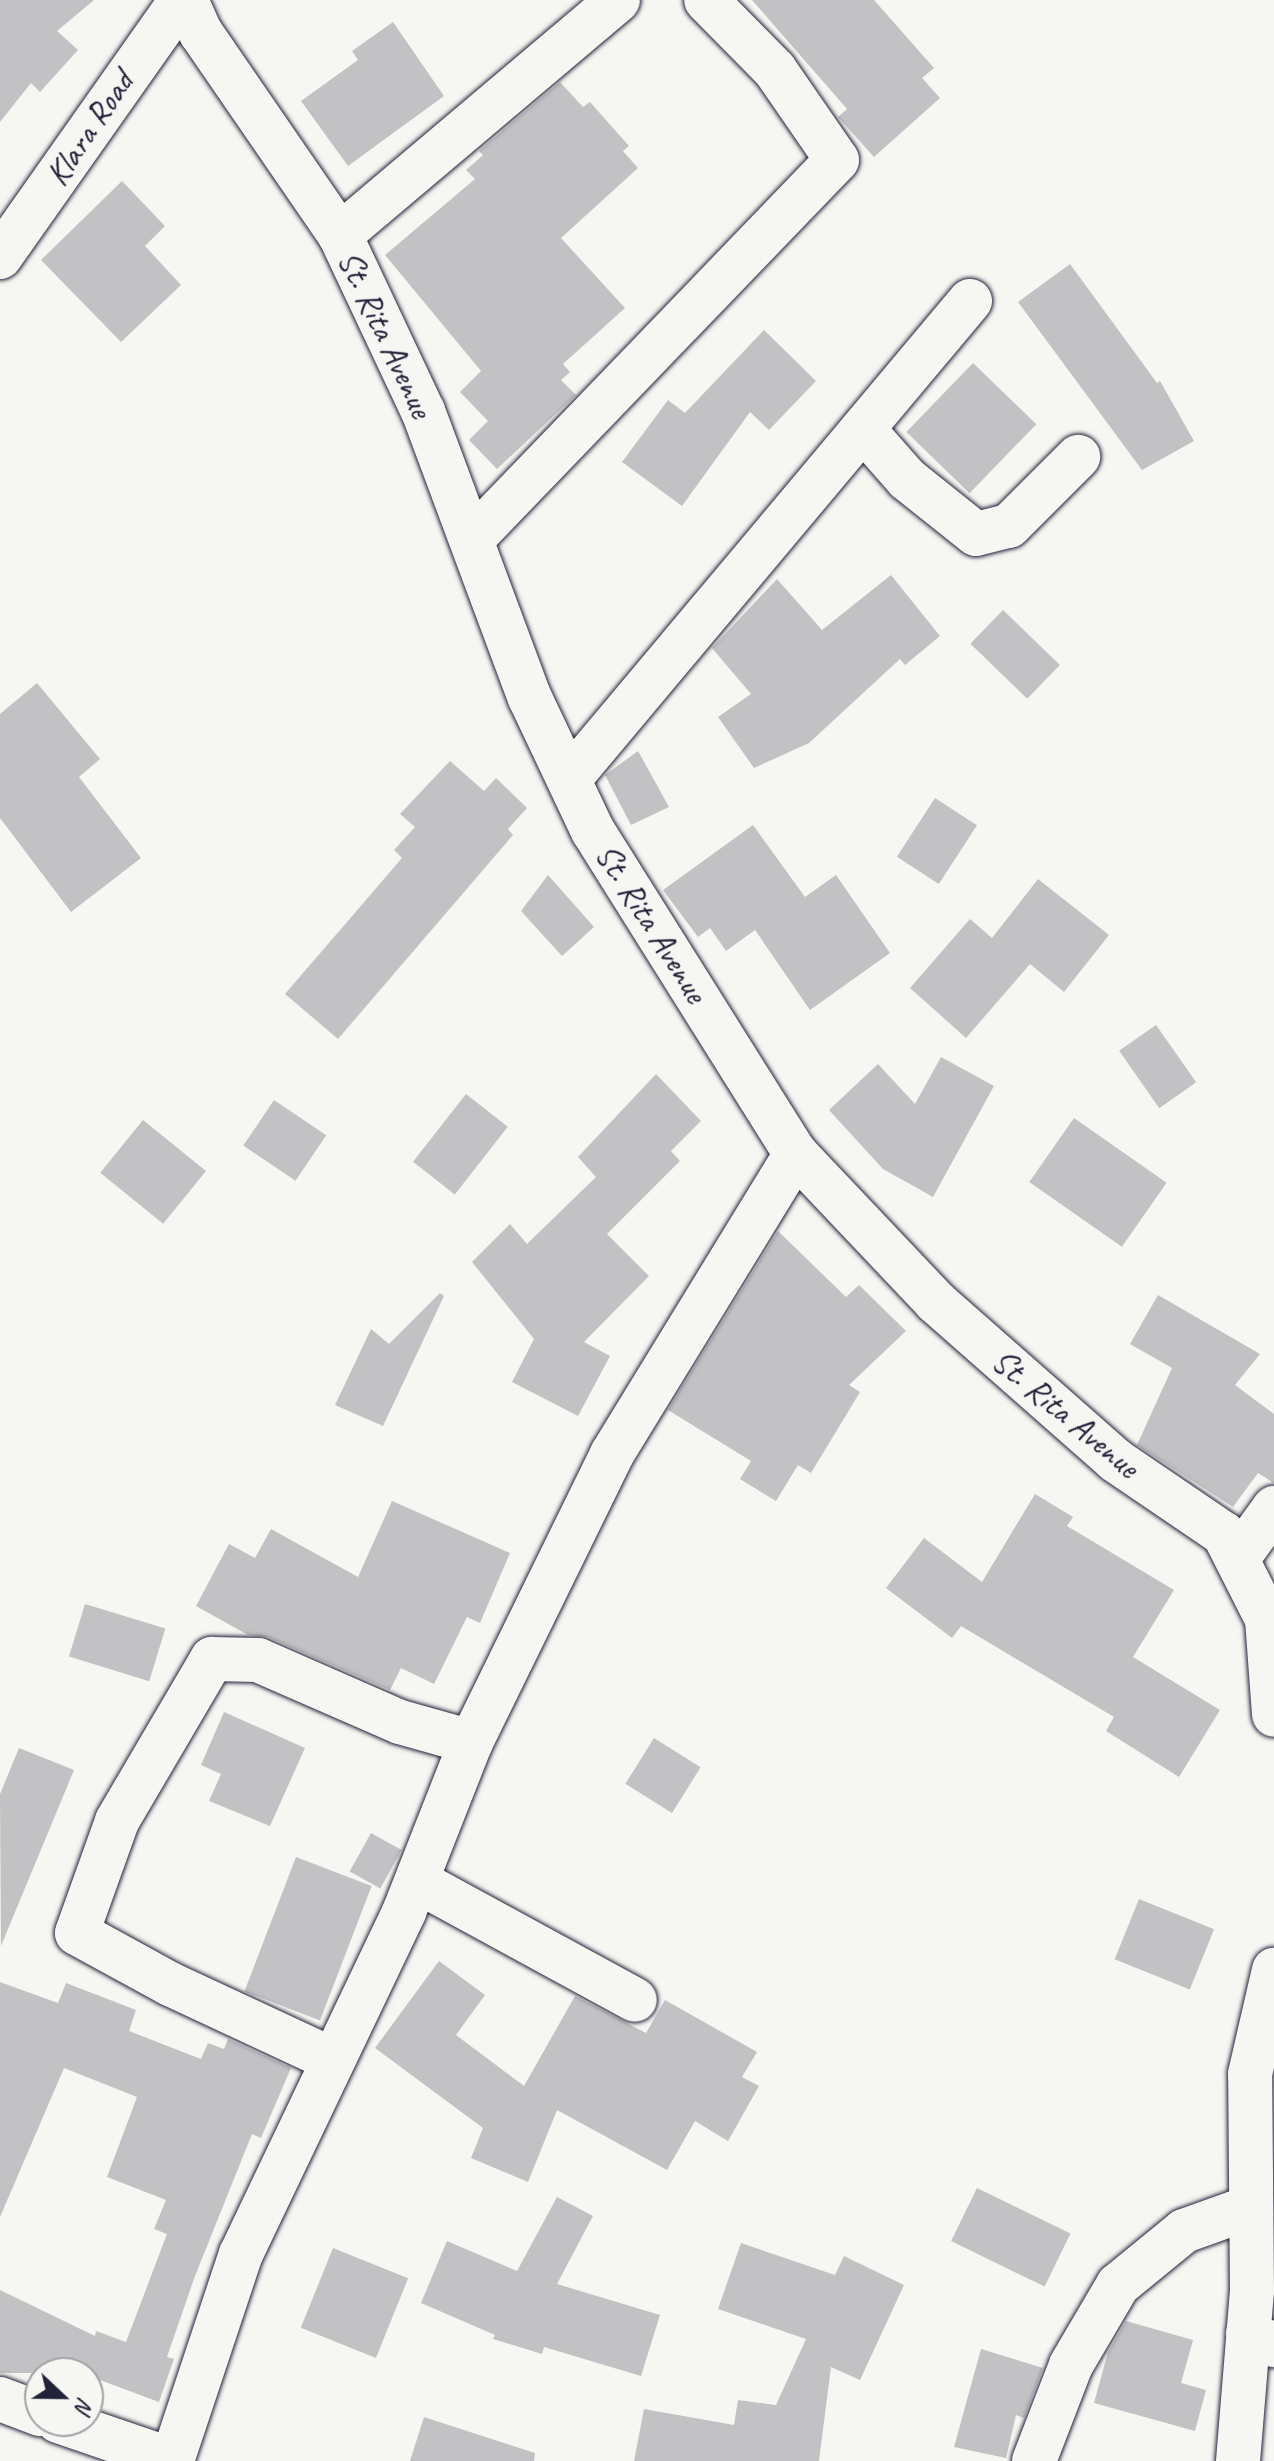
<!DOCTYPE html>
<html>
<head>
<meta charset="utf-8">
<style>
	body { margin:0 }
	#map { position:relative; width:1274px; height:2461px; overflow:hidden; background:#f6f6f2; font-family:Caveat,sans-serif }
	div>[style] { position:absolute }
	.building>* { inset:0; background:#c2c2c4; transform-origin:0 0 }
	.roads { filter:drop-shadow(0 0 2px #22223b) drop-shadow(0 0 2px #22223b) }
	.street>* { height:44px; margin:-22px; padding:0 22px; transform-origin:22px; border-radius:22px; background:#f6f6f2 }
	.secondary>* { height:44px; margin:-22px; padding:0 22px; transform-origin:22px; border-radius:22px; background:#f6f6f2 }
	span { translate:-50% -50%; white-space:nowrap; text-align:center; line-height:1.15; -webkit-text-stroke:6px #f6f6f2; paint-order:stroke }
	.street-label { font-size:34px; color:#22223b }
	.north { position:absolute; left:24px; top:2357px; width:80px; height:80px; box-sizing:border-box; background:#f6f6f2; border:2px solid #a1a1a9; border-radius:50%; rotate:112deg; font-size:22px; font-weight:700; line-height:32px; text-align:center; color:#22223b }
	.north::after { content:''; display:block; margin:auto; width:28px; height:36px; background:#22223b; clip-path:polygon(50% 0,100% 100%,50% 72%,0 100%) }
</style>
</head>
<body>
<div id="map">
	<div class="building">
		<i style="clip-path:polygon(0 0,94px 0,57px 31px,78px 50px,40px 92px,31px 83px,0 122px)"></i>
		<i style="clip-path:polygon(752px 0,874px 0,934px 68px,922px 78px,940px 98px,874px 157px,838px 117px,847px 109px)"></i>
		<i style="clip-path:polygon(393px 22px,444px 96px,348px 166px,301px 101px,358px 60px,352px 51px)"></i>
		<i style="clip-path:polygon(560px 82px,583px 107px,590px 102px,629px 146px,623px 151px,638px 168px,561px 238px,625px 308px,563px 364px,570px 372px,561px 380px,576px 395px,497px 469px,469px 440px,488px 421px,460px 392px,481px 371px,385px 255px,475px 179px,466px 170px,483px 155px,479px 151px)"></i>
		<i style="clip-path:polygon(122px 181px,165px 226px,145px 246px,181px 285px,121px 342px,41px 260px)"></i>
		<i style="clip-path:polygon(1070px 264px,1157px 383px,1160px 381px,1194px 441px,1142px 470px,1018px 302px)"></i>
		<i style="clip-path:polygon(764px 330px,816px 381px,769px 430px,750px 412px,682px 506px,622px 462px,668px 400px,685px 413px)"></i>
		<i style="left:973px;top:363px;width:88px;height:96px;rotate:44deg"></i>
		<i style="clip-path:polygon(891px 575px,940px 636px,905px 665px,900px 659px,809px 743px,754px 768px,718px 717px,751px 694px,712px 648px,777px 579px,822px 630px)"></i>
		<i style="left:1003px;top:610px;width:79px;height:47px;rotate:44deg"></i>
		<i style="clip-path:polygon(37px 683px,100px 759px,79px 777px,141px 858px,71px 912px,0 818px,0 714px)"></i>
		<i style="clip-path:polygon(638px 751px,669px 807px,631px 825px,605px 775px)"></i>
		<i style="clip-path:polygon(450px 761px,484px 791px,496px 778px,527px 808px,508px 829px,513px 835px,338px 1039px,285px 994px,402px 858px,394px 850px,415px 827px,400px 814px)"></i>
		<i style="left:935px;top:798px;width:50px;height:70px;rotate:33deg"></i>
		<i style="clip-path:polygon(753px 825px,805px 897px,836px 875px,890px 953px,810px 1010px,755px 930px,726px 951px,710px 928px,698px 937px,663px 890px)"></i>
		<i style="clip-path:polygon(548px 875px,594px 927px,562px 956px,521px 911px)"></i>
		<i style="clip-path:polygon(1038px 879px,1109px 935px,1064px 992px,1030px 964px,966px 1038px,910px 988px,970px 919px,992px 938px)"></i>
		<i style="left:1156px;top:1025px;width:70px;height:45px;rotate:55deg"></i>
		<i style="clip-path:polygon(941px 1057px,994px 1086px,933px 1197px,883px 1169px,829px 1110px,878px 1064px,915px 1104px)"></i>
		<i style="clip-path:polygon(656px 1074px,701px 1121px,671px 1151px,680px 1161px,607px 1234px,649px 1276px,584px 1342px,610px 1356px,578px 1416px,512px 1382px,534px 1339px,472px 1262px,510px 1224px,527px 1244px,596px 1177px,578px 1157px)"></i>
		<i style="left:466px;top:1094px;width:53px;height:86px;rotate:38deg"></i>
		<i style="left:274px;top:1100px;width:63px;height:55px;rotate:34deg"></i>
		<i style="left:1074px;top:1118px;width:113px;height:78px;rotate:35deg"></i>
		<i style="left:143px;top:1120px;width:81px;height:68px;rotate:39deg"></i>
		<i style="clip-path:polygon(778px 1231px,846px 1297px,859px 1285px,906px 1331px,849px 1385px,860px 1392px,811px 1473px,798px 1465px,776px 1501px,740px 1479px,751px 1461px,668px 1410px)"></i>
		<i style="clip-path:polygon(440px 1293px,444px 1296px,383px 1426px,335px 1405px,371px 1329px,389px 1344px)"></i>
		<i style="clip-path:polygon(1158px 1295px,1260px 1354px,1235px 1385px,1274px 1414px,1274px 1483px,1258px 1473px,1233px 1507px,1137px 1445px,1172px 1368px,1130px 1344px)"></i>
		<i style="clip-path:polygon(1035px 1494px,1073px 1517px,1067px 1526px,1174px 1590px,1133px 1657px,1220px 1710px,1179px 1777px,1106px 1731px,1114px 1717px,961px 1626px,952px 1638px,886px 1588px,924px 1538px,982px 1582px)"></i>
		<i style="clip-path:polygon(392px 1501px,510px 1553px,480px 1623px,467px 1617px,434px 1684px,401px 1668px,390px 1690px,268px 1637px,248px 1635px,196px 1606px,229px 1544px,255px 1558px,271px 1529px,358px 1577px)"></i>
		<i style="left:85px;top:1604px;width:84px;height:55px;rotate:17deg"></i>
		<i style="clip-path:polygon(224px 1712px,305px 1748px,270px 1826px,209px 1801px,221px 1774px,201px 1765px)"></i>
		<i style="left:654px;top:1738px;width:55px;height:54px;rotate:32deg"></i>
		<i style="clip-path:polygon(19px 1748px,74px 1770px,1px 1946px,0 1794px)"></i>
		<i style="left:371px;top:1833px;width:35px;height:44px;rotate:29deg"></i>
		<i style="left:296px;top:1857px;width:81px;height:144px;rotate:21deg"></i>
		<i style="left:1139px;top:1899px;width:81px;height:65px;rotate:22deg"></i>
		<i style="clip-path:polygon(439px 1961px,485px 1995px,456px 2035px,524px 2086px,575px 1996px,646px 2033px,665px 2000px,757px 2052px,742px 2077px,759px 2086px,728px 2141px,695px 2121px,667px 2170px,557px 2110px,528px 2182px,471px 2158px,483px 2128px,375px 2048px)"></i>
		<i style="clip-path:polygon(0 1982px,58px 2003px,66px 1983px,136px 2010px,129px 2031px,201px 2059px,208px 2043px,224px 2049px,228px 2039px,291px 2068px,261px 2138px,252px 2134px,195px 2276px,167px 2357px,174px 2359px,159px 2402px,54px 2363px,49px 2373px,0 2373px,0 2290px,95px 2336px,96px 2331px,126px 2342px,167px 2234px,154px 2229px,166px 2200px,107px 2177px,137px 2097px,64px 2068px,0 2217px)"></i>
		<i style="left:977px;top:2188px;width:104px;height:59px;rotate:26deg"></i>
		<i style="clip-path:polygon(557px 2197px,593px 2216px,557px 2284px,660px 2315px,641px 2376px,544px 2347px,542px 2354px,493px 2339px,495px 2335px,421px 2303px,447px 2241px,517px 2271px)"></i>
		<i style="clip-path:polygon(741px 2243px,835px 2275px,844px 2256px,904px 2285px,860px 2380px,831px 2367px,819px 2461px,634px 2461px,644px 2409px,734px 2425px,738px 2400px,776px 2405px,806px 2339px,718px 2309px)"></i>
		<i style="left:333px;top:2248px;width:81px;height:86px;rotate:22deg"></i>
		<i style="clip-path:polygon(1126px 2321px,1193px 2340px,1181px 2383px,1206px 2390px,1195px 2431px,1094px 2403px,1108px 2352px)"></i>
		<i style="clip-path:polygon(981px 2349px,1043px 2368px,1024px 2418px,1016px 2415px,1006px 2458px,954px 2447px)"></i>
		<i style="clip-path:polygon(424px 2417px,535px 2453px,534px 2461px,410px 2461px)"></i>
	</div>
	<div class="roads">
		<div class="street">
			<i style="left:340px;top:235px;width:364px;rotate:-40.2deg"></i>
			<i style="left:0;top:257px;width:314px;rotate:-54.8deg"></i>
			<i style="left:863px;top:429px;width:67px;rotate:48.7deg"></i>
			<i style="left:907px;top:479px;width:88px;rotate:38.6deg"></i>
			<i style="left:976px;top:534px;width:34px;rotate:-14deg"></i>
			<i style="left:1009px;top:526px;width:98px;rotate:-45deg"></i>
			<i style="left:472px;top:539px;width:526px;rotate:-46.08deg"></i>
			<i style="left:837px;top:160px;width:109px;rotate:-124.6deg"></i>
			<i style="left:775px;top:70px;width:98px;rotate:-134.6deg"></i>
			<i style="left:569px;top:779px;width:624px;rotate:-50.01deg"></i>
			<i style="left:1238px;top:1558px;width:62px;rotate:-54.2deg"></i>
			<i style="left:417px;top:1881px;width:248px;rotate:28.6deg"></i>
			<i style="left:333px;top:2060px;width:180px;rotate:-155deg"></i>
			<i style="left:170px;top:1984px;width:106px;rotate:-151.3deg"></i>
			<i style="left:77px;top:1933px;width:119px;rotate:-70.3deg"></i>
			<i style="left:117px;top:1821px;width:188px;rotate:-59.6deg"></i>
			<i style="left:212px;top:1659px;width:46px;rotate:1.2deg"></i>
			<i style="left:258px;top:1660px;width:155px;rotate:23.6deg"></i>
			<i style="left:400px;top:1722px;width:74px;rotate:15.7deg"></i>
			<i style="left:1248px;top:2333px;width:29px;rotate:25deg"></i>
			<i style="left:0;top:2399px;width:43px;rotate:20.6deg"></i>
			<i style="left:58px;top:2421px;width:120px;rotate:18.9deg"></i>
			<i style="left:172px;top:2461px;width:218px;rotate:-71.6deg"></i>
			<i style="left:241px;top:2254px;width:379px;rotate:-64.5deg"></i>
			<i style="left:404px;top:1912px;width:183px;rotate:-68.5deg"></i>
			<i style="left:471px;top:1742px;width:321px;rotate:-63.9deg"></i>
			<i style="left:612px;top:1454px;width:352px;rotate:-58.5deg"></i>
			<i style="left:1034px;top:2461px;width:103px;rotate:-68.9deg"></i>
			<i style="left:1071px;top:2365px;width:93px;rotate:-59.6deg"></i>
			<i style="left:1118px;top:2285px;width:85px;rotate:-39.3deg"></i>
			<i style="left:1184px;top:2231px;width:71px;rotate:-19.7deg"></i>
		</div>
		<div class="secondary">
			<i style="left:186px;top:0;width:36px;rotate:66deg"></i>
			<i style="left:201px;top:33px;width:245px;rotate:55.5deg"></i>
			<i style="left:340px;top:235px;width:195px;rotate:64.8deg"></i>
			<i style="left:423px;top:411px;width:306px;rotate:69.6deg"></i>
			<i style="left:530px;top:698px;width:147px;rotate:64.7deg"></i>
			<i style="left:593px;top:831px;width:381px;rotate:57.9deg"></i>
			<i style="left:796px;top:1154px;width:204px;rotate:46.6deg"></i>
			<i style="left:936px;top:1302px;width:239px;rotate:41.4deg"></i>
			<i style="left:1115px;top:1460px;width:132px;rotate:34.2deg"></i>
			<i style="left:1224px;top:1534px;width:95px;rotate:63.2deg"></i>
			<i style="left:1267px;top:1619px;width:96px;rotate:85.8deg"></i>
			<i style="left:1238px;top:2461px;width:172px;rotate:-85.3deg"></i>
			<i style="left:1252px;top:2290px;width:216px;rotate:-90.5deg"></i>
			<i style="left:1250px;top:2074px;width:107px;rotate:-77deg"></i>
		</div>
	</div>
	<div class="street-label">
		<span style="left:89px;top:128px;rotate:-56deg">Klara Road</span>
		<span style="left:386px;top:334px;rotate:65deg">St. Rita Avenue</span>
		<span style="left:652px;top:923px;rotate:58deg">St. Rita Avenue</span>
		<span style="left:1066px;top:1413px;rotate:40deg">St. Rita Avenue</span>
	</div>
	<div class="north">N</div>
</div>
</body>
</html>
